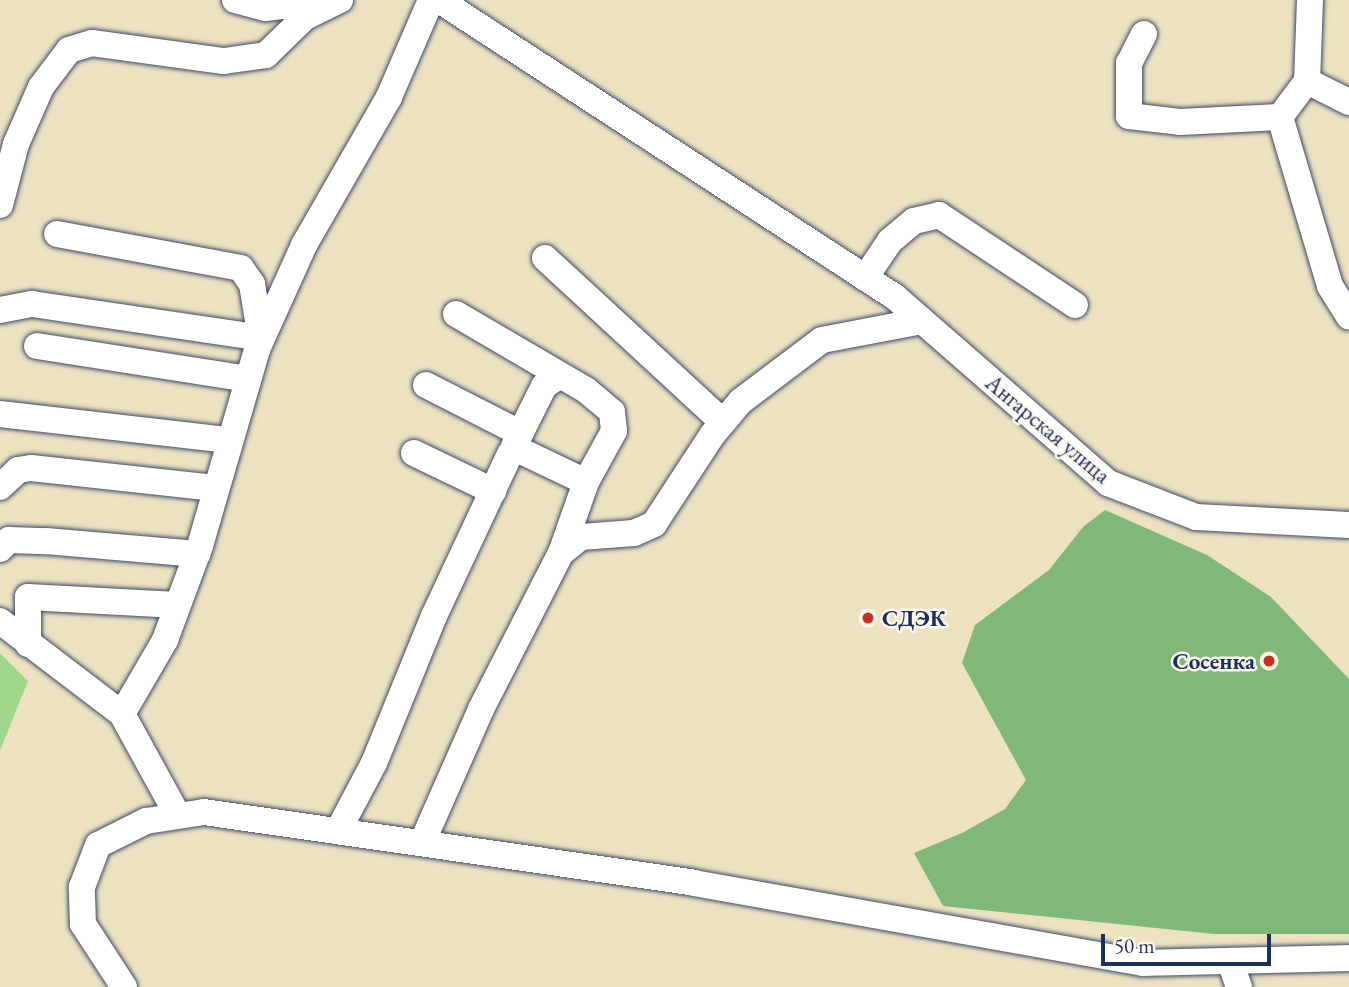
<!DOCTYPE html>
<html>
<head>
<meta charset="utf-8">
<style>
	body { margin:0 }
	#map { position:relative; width:1349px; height:987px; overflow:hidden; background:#ece2c0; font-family:"EB Garamond",serif }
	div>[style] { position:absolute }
	.green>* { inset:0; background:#9fd88b }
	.forest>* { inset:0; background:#7fb877 }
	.roads { filter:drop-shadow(0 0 2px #3a4a6d) drop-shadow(0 0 2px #3a4a6d) }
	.minor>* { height:26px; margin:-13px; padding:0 13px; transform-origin:13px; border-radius:13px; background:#fff }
	.dots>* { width:19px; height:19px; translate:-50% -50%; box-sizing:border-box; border:4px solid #fbf7ec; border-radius:50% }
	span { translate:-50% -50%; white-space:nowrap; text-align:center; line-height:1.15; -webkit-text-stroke:5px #fbf7ec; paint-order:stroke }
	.street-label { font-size:23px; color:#1b2f5e }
	.poi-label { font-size:23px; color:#1b2f5e; font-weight:700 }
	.left { translate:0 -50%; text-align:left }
	.right { translate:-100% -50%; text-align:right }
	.scale { position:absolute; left:1101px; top:934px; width:170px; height:32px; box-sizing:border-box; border:4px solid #1b2f5e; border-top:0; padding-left:9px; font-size:21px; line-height:24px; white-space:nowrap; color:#1b2f5e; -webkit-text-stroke:5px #fbf7ec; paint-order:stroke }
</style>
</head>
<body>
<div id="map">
	<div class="green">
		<i style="clip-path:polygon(0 653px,28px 681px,0 751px)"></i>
	</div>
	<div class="forest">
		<i style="clip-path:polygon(1105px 510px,1207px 555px,1271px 597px,1349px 679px,1349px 934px,1214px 934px,943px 906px,914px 853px,962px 833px,1005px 809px,1026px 780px,962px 663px,975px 625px,1049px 570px,1083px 527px)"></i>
	</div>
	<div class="roads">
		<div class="minor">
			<i style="left:235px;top:0;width:31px;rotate:15deg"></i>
			<i style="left:265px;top:8px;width:59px;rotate:-6.8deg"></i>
			<i style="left:439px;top:0;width:544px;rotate:33.08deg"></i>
			<i style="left:895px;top:297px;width:283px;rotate:41.1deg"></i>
			<i style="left:1108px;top:483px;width:94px;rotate:21.1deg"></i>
			<i style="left:1196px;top:517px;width:153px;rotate:3deg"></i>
			<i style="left:1310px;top:0;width:81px;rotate:92.1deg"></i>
			<i style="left:1307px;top:81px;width:45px;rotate:126.9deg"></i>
			<i style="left:1280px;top:117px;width:176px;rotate:73.5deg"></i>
			<i style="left:1330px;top:286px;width:36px;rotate:58deg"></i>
			<i style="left:1144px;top:34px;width:33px;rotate:117deg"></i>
			<i style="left:1129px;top:63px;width:53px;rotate:90deg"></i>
			<i style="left:1129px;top:116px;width:51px;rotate:6.7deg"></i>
			<i style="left:1180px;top:122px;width:100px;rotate:-2.9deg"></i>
			<i style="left:1307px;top:81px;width:47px;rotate:26.6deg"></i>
			<i style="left:0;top:205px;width:63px;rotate:-75.3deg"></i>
			<i style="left:16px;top:144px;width:62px;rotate:-66.3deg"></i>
			<i style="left:41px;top:87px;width:46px;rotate:-52.9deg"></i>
			<i style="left:69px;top:50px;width:24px;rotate:-17deg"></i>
			<i style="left:92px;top:43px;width:133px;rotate:7.8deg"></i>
			<i style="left:224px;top:61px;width:42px;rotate:-8.1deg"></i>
			<i style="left:266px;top:55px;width:54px;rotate:-44.3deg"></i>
			<i style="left:305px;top:17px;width:39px;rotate:-26deg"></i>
			<i style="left:545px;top:258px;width:242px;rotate:42.7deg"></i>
			<i style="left:865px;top:278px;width:45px;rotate:-56deg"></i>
			<i style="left:890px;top:241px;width:31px;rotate:-40deg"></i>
			<i style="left:914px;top:221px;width:26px;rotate:-13deg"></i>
			<i style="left:939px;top:215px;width:163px;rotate:33.5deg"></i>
			<i style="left:0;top:310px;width:33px;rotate:-11deg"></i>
			<i style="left:32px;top:304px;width:232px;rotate:8.4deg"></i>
			<i style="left:261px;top:338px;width:55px;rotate:-99.5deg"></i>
			<i style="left:252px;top:284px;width:19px;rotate:-125deg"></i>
			<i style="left:241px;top:268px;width:187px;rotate:-169.5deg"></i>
			<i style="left:456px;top:314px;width:151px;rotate:30.3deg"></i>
			<i style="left:586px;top:390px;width:34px;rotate:40deg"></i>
			<i style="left:612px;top:412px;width:19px;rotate:84deg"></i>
			<i style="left:614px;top:431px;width:58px;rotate:118.8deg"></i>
			<i style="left:37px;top:346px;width:213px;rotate:8.9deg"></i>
			<i style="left:426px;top:385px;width:106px;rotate:27.1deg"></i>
			<i style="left:0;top:414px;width:228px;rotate:6.5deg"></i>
			<i style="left:514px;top:446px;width:67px;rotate:-63.4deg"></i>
			<i style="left:544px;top:386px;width:18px;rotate:-34deg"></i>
			<i style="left:414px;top:453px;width:88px;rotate:25.7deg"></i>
			<i style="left:0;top:487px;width:25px;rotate:-43deg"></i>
			<i style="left:18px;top:470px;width:13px;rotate:-9deg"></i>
			<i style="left:31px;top:468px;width:185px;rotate:6.2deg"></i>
			<i style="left:0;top:549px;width:13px;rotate:-45deg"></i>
			<i style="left:9px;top:540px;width:37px;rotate:2deg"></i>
			<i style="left:46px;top:541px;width:152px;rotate:4.9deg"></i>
			<i style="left:0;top:621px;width:153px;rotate:37.3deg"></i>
			<i style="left:122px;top:714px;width:116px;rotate:61.2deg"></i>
			<i style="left:28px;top:644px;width:47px;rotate:-90deg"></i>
			<i style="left:28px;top:597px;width:149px;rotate:3.1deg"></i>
			<i style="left:122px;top:714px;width:86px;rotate:-59.8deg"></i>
			<i style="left:165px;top:640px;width:100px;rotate:-69.6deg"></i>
			<i style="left:200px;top:546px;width:207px;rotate:-73.8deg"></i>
			<i style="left:258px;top:347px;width:112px;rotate:-65.7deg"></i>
			<i style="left:304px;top:245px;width:171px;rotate:-60.1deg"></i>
			<i style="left:389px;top:97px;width:106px;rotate:-66.6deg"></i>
			<i style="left:338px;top:831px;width:77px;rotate:-62.1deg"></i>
			<i style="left:374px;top:763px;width:159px;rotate:-67.8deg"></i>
			<i style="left:434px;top:616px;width:179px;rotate:-64.9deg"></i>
			<i style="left:510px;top:454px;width:11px;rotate:-15deg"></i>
			<i style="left:521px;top:451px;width:72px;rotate:25.5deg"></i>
			<i style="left:586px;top:482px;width:75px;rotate:109.4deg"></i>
			<i style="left:422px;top:843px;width:146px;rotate:-66.2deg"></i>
			<i style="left:481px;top:709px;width:175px;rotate:-62.9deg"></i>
			<i style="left:561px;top:553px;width:26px;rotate:-39deg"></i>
			<i style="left:581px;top:537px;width:53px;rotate:-4.3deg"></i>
			<i style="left:634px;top:533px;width:22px;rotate:-24deg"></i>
			<i style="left:654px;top:524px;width:108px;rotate:-56.8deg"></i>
			<i style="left:713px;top:434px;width:43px;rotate:-49.7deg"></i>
			<i style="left:741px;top:401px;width:101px;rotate:-37deg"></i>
			<i style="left:822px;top:340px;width:102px;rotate:-10.8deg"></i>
			<i style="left:1230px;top:961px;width:28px;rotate:71deg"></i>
			<i style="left:124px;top:987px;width:75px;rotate:-123.1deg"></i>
			<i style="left:83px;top:924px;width:37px;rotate:-92deg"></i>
			<i style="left:82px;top:887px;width:45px;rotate:-69.1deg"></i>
			<i style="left:98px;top:845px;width:54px;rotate:-26.6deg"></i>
			<i style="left:146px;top:821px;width:59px;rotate:-8.8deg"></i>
			<i style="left:204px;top:812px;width:495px;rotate:8.2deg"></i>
			<i style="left:694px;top:883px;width:456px;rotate:10.1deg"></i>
			<i style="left:1143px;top:963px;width:206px;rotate:-1.4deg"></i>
		</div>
	</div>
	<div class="dots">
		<i style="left:868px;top:618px;background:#c8321e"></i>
		<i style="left:1269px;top:661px;background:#c8321e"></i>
	</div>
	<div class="street-label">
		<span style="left:1048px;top:429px;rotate:40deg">Ангарская улица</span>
	</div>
	<div class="poi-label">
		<span class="left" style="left:882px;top:618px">СДЭК</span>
		<span class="right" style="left:1255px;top:661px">Сосенка</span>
	</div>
	<div class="scale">50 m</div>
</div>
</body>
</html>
